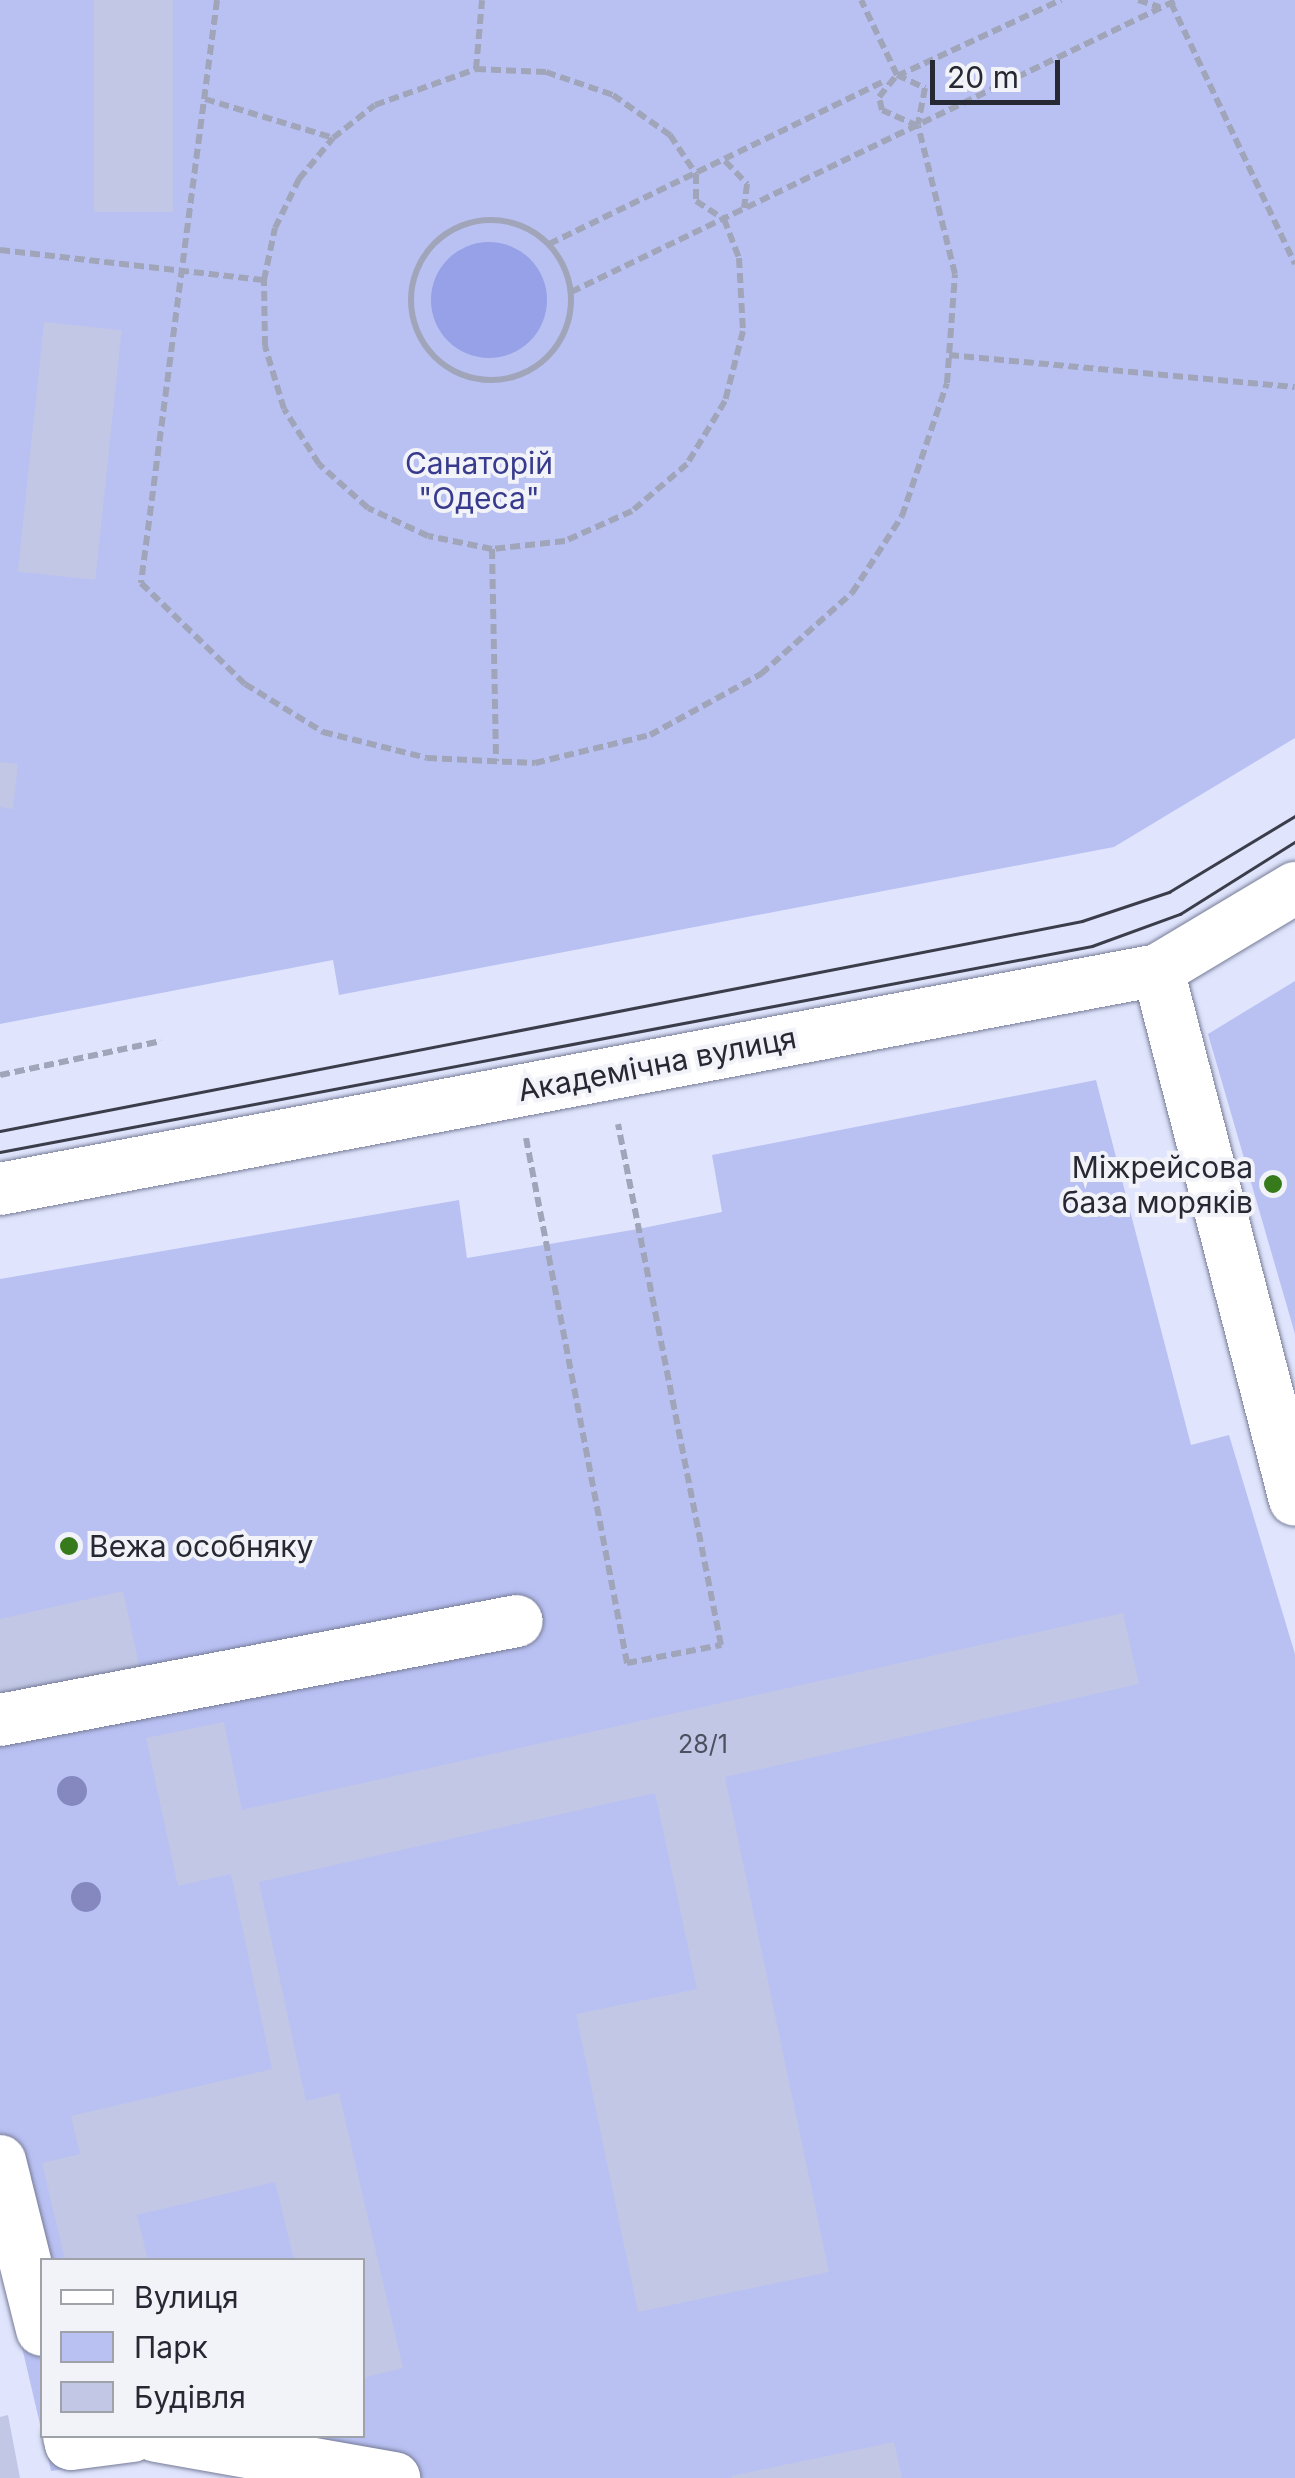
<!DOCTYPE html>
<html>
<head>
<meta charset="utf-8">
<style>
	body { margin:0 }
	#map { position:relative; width:1295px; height:2478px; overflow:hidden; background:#e0e5fd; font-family:Inter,sans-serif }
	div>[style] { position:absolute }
	.green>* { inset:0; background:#b9c1f3 }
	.water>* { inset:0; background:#97a1e7 }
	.round { border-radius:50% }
	.building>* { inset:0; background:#c1c7e5; transform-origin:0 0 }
	.path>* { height:6px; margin-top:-3px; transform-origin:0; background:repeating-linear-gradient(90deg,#a1a5b9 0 10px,transparent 0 15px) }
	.path>.ring { margin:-3px; padding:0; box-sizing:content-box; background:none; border:6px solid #a1a5b9; border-radius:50% }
	.roads { filter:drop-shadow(0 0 2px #767b96) drop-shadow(0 0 2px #767b96) }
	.minor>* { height:52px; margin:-26px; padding:0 26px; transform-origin:26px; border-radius:26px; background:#fff }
	.tram>* { height:2.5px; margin:-1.25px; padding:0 1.25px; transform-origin:1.25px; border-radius:1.25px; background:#3b3d4a }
	.trees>* { width:30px; height:30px; margin:-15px; border-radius:50%; background:#8488bf }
	.dots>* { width:28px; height:28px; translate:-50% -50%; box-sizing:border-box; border:5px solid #f2f3f9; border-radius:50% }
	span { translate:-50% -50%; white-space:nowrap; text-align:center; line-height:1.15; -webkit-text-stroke:8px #f2f3f9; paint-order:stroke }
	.number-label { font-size:25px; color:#4d5060 }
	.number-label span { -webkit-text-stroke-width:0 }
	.park-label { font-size:30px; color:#383b8d }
	.street-label { font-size:30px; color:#262833 }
	.poi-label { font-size:30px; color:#262833 }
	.right { translate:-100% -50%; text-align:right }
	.left { translate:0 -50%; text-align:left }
	.legend { position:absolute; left:40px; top:2258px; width:325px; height:180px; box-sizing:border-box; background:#f2f3f9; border:2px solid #a0a2aa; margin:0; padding:12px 18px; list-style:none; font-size:30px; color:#262833 }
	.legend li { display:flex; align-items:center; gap:20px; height:50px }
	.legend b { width:50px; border:2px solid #a0a2aa }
	.scale { position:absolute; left:930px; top:60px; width:130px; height:45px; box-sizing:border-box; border:5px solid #262833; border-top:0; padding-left:12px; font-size:30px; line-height:35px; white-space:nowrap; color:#262833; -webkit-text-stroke:8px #f2f3f9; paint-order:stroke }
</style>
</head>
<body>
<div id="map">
	<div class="green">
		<i style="clip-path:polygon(0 0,1295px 0,1295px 738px,1114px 847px,339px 995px,333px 960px,0 1024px)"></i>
		<i style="clip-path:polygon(1295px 981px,1295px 1334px,1208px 1034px)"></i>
		<i style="clip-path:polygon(1096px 1080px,1191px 1445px,1229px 1435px,1295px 1654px,1295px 2478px,291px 2478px,163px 2455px,51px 2471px,43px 2436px,362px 2436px,362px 2260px,42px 2260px,42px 2433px,0 2253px,0 1279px,459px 1200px,467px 1258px,638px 1229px,722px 1212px,712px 1155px)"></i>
	</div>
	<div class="water">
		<i class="round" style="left:431px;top:242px;width:116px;height:116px"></i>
	</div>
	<div class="building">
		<i style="left:94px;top:0;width:79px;height:212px"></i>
		<i style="left:44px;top:322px;width:78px;height:251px;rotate:6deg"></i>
		<i style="clip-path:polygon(0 762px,18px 764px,13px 809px,0 807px)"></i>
		<i class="round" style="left:56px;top:1532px;width:26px;height:26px"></i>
		<i style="clip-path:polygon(123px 1591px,142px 1678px,0 1710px,0 1619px)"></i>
		<i style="clip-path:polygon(1123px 1613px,1139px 1684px,725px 1777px,829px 2272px,638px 2312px,576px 2014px,697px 1989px,655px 1793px,259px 1882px,306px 2101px,339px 2093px,403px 2368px,362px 2378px,362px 2260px,294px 2260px,275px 2182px,137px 2215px,148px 2260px,65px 2260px,42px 2163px,80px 2154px,71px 2116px,272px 2069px,231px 1874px,178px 1886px,146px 1738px,224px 1722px,242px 1810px)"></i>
		<i style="clip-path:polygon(8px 2415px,20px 2478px,0 2478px,0 2417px)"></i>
		<i style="clip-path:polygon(894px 2442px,902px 2478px,732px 2478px,731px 2476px)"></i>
	</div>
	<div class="path">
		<i style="left:217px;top:0;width:588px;rotate:97.43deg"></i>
		<i style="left:141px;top:583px;width:145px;rotate:44.2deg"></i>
		<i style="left:245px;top:684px;width:92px;rotate:31.6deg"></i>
		<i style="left:323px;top:732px;width:107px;rotate:14deg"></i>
		<i style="left:427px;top:758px;width:108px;rotate:2.7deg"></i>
		<i style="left:535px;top:763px;width:118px;rotate:-13.7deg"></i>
		<i style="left:650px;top:735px;width:127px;rotate:-28.8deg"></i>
		<i style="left:761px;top:674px;width:122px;rotate:-41.7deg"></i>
		<i style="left:852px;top:593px;width:92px;rotate:-57deg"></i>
		<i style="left:902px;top:516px;width:140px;rotate:-71.3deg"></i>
		<i style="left:947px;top:383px;width:109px;rotate:-85.8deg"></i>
		<i style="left:955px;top:274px;width:153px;rotate:-104deg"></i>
		<i style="left:918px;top:126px;width:39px;rotate:-156deg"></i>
		<i style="left:882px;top:110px;width:13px;rotate:-103deg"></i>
		<i style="left:879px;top:97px;width:28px;rotate:-51deg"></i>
		<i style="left:897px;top:75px;width:83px;rotate:-115.6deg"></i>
		<i style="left:1138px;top:0;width:23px;rotate:18deg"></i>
		<i style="left:1171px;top:3px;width:289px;rotate:64.6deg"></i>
		<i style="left:476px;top:69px;width:70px;rotate:2.5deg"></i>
		<i style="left:546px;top:72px;width:71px;rotate:18.9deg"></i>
		<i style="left:613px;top:95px;width:70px;rotate:35.1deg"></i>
		<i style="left:670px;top:135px;width:47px;rotate:56.3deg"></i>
		<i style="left:696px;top:174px;width:27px;rotate:90deg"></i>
		<i style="left:696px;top:201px;width:33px;rotate:33deg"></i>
		<i style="left:724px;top:219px;width:42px;rotate:69deg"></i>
		<i style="left:739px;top:258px;width:73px;rotate:86.9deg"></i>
		<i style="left:743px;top:331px;width:72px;rotate:104.4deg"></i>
		<i style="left:725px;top:401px;width:74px;rotate:121.1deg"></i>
		<i style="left:687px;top:464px;width:72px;rotate:139.5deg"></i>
		<i style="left:632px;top:511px;width:73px;rotate:155.9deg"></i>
		<i style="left:565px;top:541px;width:73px;rotate:173.7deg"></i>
		<i style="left:492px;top:549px;width:65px;rotate:-168.5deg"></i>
		<i style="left:428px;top:536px;width:66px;rotate:-155deg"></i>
		<i style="left:368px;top:508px;width:66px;rotate:-138.1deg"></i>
		<i style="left:319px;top:464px;width:65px;rotate:-122.5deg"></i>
		<i style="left:284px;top:409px;width:66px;rotate:-106.8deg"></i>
		<i style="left:265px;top:346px;width:66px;rotate:-90.9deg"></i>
		<i style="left:264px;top:280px;width:53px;rotate:-78.1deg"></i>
		<i style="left:275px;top:228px;width:55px;rotate:-63.9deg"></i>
		<i style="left:299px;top:179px;width:53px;rotate:-50.3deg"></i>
		<i style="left:333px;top:138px;width:53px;rotate:-38.2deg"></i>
		<i style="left:375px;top:105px;width:107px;rotate:-19.6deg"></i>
		<i style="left:476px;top:69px;width:69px;rotate:-85deg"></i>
		<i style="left:897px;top:75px;width:31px;rotate:25deg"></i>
		<i style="left:925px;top:88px;width:37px;rotate:101deg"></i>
		<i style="left:897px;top:76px;width:181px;rotate:-24.9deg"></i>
		<i style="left:205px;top:99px;width:134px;rotate:16.9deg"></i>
		<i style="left:725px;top:161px;width:32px;rotate:46deg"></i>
		<i style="left:747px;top:184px;width:24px;rotate:97deg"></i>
		<i class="ring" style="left:411px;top:220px;width:154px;height:154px"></i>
		<i style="left:549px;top:244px;width:373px;rotate:-25.9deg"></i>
		<i style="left:0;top:250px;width:266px;rotate:6.5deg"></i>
		<i style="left:571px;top:292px;width:673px;rotate:-25.73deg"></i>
		<i style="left:949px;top:355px;width:347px;rotate:5.3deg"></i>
		<i style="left:492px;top:549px;width:212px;rotate:88.9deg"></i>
		<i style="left:0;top:1075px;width:165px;rotate:-11.9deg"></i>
		<i style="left:526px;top:1138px;width:535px;rotate:79.11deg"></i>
		<i style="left:627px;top:1663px;width:96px;rotate:-10.8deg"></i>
		<i style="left:721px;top:1645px;width:531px;rotate:-101.18deg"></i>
	</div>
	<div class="roads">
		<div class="minor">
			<i style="left:1158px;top:970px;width:547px;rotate:75.51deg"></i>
			<i style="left:0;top:1189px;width:1179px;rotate:-10.71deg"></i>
			<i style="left:1158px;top:970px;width:160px;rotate:-30.9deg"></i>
			<i style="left:0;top:1720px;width:526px;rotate:-10.84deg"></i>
			<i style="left:0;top:2161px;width:174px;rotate:76deg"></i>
			<i style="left:69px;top:2436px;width:8px;rotate:76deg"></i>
			<i style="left:71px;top:2444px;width:62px;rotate:-7.5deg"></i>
			<i style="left:156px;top:2436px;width:242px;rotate:10deg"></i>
		</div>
	</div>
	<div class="tram">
		<i style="left:0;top:1131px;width:1102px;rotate:-10.98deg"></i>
		<i style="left:1082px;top:921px;width:92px;rotate:-18.4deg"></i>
		<i style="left:1169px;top:892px;width:147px;rotate:-31.1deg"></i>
		<i style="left:0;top:1152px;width:1111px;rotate:-10.68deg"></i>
		<i style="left:1092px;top:946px;width:94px;rotate:-20deg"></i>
		<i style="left:1180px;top:914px;width:136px;rotate:-32.1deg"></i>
	</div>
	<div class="trees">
		<i style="left:72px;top:1791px"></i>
		<i style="left:86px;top:1897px"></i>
	</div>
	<div class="dots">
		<i style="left:1273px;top:1184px;background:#377a1b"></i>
		<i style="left:69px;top:1546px;background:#377a1b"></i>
	</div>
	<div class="number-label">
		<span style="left:703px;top:1744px">28/1</span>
	</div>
	<div class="park-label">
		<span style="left:479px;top:480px">Санаторій<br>"Одеса"</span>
	</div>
	<div class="street-label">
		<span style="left:657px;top:1064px;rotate:-11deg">Академічна вулиця</span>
	</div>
	<div class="poi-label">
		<span class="right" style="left:1253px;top:1184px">Міжрейсова<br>база моряків</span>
		<span class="left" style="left:89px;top:1546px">Вежа особняку</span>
	</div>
	<ul class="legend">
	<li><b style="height:12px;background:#fff"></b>Вулиця</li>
	<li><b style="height:28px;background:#b9c1f3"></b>Парк</li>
	<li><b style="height:28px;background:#c1c7e5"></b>Будівля</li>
	</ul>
	<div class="scale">20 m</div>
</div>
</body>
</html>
